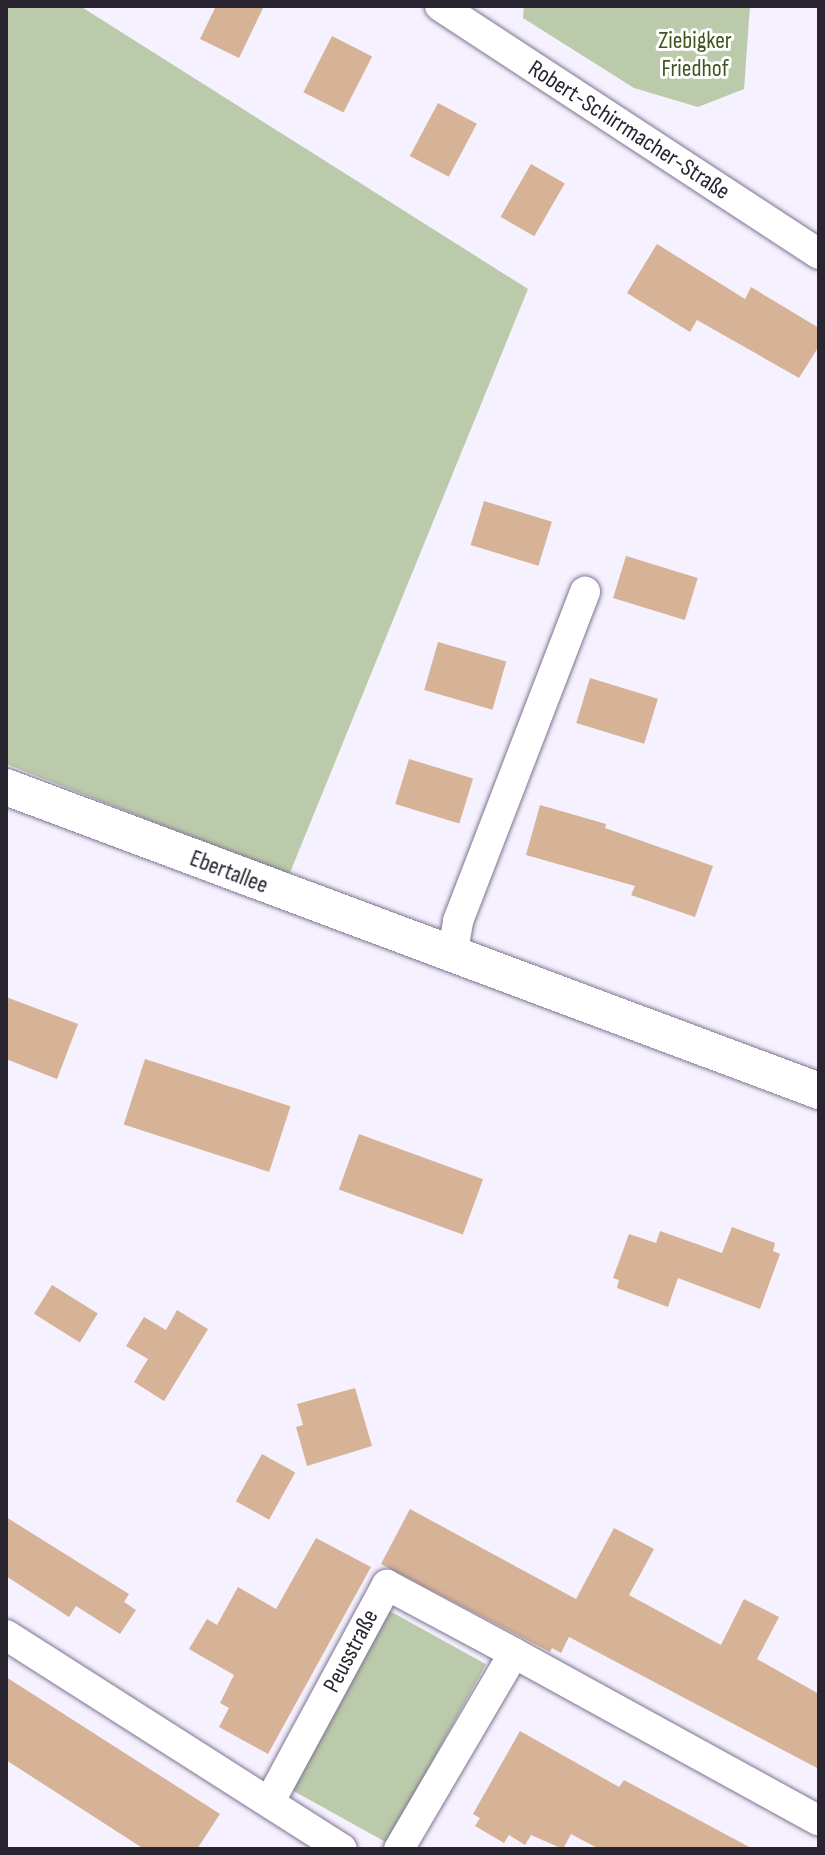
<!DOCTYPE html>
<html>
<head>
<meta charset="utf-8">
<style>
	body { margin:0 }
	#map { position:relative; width:825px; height:1855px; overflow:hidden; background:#f6f1fe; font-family:"Sofia Sans Condensed",sans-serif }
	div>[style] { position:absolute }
	.green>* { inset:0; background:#bbcaaa; transform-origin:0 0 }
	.building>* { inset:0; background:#d6b296; transform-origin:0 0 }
	.roads { filter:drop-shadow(0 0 2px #7f7491) drop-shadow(0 0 2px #7f7491) }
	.minor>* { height:30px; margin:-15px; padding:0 15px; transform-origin:15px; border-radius:15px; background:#fff }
	.tertiary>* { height:36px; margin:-18px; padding:0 18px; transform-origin:18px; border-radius:18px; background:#fff }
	span { translate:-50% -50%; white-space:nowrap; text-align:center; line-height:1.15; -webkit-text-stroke:6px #fff; paint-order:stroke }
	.park-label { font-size:24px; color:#3f551d }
	.street-label { font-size:24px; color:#292530 }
	.frame { position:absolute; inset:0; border:8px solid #292530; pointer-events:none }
</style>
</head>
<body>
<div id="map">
	<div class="green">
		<i style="clip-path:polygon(6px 6px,80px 6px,528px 289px,289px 875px,6px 764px)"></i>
		<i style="clip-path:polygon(524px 6px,750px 6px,744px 89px,698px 107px,634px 88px,523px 18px)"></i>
		<i style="left:388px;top:1610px;width:112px;height:204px;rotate:29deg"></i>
	</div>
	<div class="building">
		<i style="clip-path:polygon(216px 6px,264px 6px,239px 58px,200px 39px)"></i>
		<i style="left:332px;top:36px;width:45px;height:63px;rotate:27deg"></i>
		<i style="left:438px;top:103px;width:44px;height:60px;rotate:28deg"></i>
		<i style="left:531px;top:164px;width:39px;height:61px;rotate:30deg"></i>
		<i style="clip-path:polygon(657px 244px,745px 299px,751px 287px,819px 328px,819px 346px,799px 378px,697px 320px,690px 332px,627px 293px)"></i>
		<i style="left:484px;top:501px;width:71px;height:46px;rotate:17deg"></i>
		<i style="left:626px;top:556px;width:75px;height:44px;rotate:17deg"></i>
		<i style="left:438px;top:642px;width:71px;height:50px;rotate:16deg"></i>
		<i style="left:590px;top:678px;width:71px;height:47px;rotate:17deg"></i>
		<i style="left:409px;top:759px;width:67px;height:47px;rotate:17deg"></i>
		<i style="clip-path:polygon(540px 805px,606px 824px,605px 828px,713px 866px,695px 917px,631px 895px,635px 886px,526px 855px)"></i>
		<i style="clip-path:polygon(6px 997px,78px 1024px,57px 1079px,6px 1059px)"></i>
		<i style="left:145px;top:1059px;width:153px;height:69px;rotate:18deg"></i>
		<i style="left:359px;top:1134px;width:132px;height:59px;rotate:20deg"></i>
		<i style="clip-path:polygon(732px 1227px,775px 1243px,773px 1251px,780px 1254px,760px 1309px,678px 1278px,668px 1307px,617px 1288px,619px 1280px,613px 1278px,629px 1234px,656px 1243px,660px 1231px,722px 1253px)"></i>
		<i style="left:52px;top:1285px;width:54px;height:34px;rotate:32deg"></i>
		<i style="clip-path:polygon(177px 1310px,208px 1329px,164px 1401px,134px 1382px,148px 1359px,126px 1346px,144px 1317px,166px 1330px)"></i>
		<i style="clip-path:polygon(355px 1388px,372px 1446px,307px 1466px,296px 1427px,303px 1425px,297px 1404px)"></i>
		<i style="left:262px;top:1454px;width:38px;height:54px;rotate:29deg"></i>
		<i style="clip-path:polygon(410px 1509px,576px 1599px,614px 1528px,654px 1549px,629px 1595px,721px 1645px,744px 1599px,779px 1617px,757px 1659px,819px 1694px,819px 1769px,569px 1637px,561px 1653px,552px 1648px,550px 1652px,381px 1564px)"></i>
		<i style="clip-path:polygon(6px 1517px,129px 1594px,124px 1602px,136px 1610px,120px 1634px,76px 1606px,69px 1617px,6px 1576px)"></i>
		<i style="clip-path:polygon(316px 1538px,371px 1567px,268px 1754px,219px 1727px,229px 1708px,220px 1703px,234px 1675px,189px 1649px,207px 1619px,217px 1625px,238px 1587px,276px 1609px)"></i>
		<i style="clip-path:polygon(6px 1677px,220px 1814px,197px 1849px,144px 1849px,6px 1760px)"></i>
		<i style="clip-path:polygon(520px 1731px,619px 1787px,624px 1780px,753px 1849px,599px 1849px,571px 1834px,563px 1849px,531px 1835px,525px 1845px,509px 1835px,504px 1843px,475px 1826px,480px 1818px,473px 1814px)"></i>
	</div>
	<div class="roads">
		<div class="minor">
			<i style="left:440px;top:6px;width:453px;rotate:33.2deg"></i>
			<i style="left:452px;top:956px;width:36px;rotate:-80deg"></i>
			<i style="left:458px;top:921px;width:353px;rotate:-68.9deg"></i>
			<i style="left:6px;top:1635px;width:398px;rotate:32.5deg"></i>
			<i style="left:270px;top:1801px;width:246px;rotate:-61.6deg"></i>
			<i style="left:387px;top:1585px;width:144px;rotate:28.2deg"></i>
			<i style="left:399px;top:1849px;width:227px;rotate:-59.6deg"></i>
			<i style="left:514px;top:1653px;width:348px;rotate:28.8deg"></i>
		</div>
		<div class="tertiary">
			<i style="left:6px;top:787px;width:868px;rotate:20.5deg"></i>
		</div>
	</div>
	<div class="park-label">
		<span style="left:695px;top:55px">Ziebigker<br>Friedhof</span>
	</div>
	<div class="street-label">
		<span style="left:629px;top:130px;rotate:33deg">Robert-Schirrmacher-Straße</span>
		<span style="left:229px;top:872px;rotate:21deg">Ebertallee</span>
		<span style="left:351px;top:1651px;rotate:-62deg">Peusstraße</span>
	</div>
	<div class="frame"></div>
</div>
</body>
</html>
